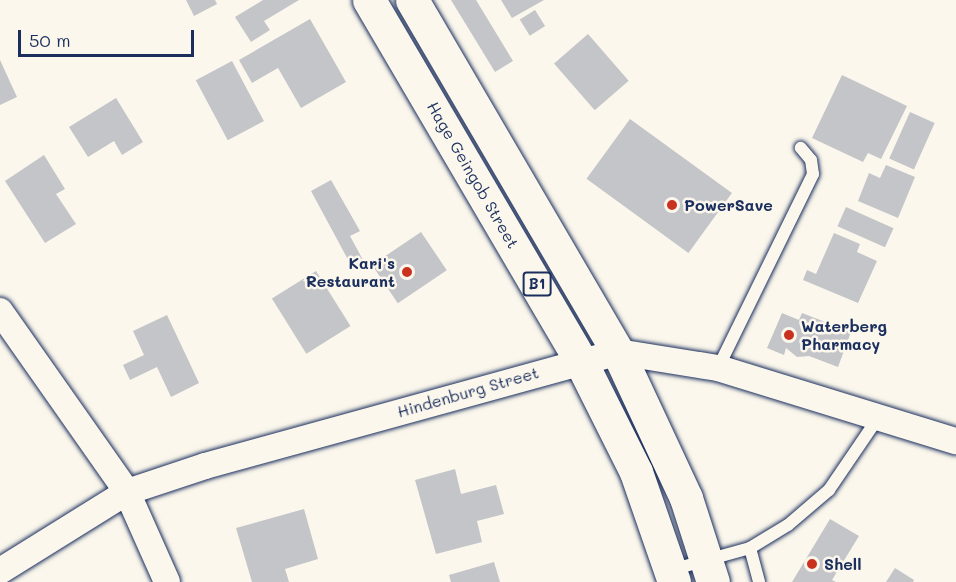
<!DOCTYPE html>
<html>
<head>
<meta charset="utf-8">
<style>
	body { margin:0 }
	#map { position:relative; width:956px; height:582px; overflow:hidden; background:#fbf7ec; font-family:Mali,sans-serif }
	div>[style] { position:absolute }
	.building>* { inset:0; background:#c3c5c9; transform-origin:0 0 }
	.roads { filter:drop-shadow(0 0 2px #1b2f5e) drop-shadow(0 0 2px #1b2f5e) }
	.service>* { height:12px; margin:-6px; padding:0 6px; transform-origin:6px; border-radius:6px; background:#fbf7ec }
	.minor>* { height:26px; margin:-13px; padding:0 13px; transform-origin:13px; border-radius:13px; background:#fbf7ec }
	.trunk>* { height:33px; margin:-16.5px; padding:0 16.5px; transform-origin:16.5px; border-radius:16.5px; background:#fbf7ec }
	.dots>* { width:16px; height:16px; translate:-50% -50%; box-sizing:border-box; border:3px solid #fbf7ec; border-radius:50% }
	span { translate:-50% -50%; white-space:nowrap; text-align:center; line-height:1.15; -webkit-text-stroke:5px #fbf7ec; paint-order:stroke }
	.shield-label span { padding:2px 4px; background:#fbf7ec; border:2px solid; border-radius:4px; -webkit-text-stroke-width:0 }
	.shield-label { font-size:15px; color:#1b2f5e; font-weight:700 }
	.street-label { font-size:16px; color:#1b2f5e }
	.poi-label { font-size:16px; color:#1b2f5e; font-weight:700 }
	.left { translate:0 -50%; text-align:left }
	.right { translate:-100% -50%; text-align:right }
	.scale { position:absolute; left:18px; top:30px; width:176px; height:27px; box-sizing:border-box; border:3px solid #1b2f5e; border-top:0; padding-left:8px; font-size:18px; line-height:21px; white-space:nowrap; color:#1b2f5e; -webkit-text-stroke:4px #fbf7ec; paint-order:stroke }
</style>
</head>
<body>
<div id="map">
	<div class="building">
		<i style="clip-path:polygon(186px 0,215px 0,217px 4px,194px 16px)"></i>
		<i style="clip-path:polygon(263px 0,299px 0,264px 21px,270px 30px,251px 42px,235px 17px)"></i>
		<i style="clip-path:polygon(451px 0,476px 0,513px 61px,495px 72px)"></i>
		<i style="clip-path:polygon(501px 0,544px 0,512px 18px)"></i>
		<i style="left:535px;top:10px;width:19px;height:18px;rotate:58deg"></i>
		<i style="clip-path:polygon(310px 19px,346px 82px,301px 108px,278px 68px,252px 83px,239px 60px)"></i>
		<i style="left:588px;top:34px;width:62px;height:45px;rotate:49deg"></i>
		<i style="clip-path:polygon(0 60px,17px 97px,0 105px)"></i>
		<i style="left:232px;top:61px;width:68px;height:41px;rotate:62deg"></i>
		<i style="clip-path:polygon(842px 75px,907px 106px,881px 159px,868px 153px,863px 162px,812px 138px)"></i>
		<i style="clip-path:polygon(116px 98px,143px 142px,122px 155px,114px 141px,88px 157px,69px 127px)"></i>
		<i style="left:910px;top:112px;width:27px;height:51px;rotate:24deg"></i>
		<i style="left:630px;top:119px;width:126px;height:74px;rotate:36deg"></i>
		<i style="clip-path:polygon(44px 155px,65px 189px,56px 194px,76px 224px,45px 243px,5px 181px)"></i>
		<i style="clip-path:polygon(886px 165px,915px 177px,898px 218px,858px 201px,869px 173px,880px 178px)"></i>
		<i style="clip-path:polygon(331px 180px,360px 231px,350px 236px,363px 260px,352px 267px,311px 191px)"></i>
		<i style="left:846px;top:207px;width:52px;height:21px;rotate:24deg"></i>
		<i style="left:421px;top:232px;width:46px;height:59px;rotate:56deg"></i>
		<i style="clip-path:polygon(834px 233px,860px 244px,857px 252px,877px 261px,858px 303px,803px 280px,807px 270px,816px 274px)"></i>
		<i style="left:316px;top:271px;width:65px;height:52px;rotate:58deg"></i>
		<i style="clip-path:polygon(782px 313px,799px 320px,802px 313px,851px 332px,838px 367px,809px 356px,797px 357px,786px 348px,784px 355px,767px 348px)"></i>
		<i style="clip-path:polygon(167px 315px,199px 383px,171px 397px,157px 367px,130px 380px,123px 365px,144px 355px,133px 331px)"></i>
		<i style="clip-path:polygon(455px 469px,461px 494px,496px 485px,504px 514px,477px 521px,482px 542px,436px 554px,415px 480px)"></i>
		<i style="clip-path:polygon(304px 509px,318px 559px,285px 569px,289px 582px,252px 582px,236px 528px)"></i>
		<i style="clip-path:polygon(830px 519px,859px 536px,832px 580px,836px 582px,792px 582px)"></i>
		<i style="clip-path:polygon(494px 562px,500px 582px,451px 582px,449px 575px)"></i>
		<i style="clip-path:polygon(895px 568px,914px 580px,913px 582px,886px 582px)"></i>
	</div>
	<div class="roads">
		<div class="service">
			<i style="left:718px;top:368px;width:216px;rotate:-63.9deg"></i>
			<i style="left:813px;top:174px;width:14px;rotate:-98deg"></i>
			<i style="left:811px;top:160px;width:16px;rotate:-130deg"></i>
			<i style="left:750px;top:548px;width:35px;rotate:75deg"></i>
			<i style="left:671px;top:570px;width:82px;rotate:-15.6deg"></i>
			<i style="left:750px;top:548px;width:44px;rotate:-31.2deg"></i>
			<i style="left:788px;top:525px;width:54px;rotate:-40.5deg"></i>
			<i style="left:829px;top:490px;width:87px;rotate:-55.8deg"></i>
		</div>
		<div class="minor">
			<i style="left:0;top:311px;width:221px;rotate:54.9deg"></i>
			<i style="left:127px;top:492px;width:98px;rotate:66deg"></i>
			<i style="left:0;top:571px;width:150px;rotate:-31.9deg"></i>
			<i style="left:127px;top:492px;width:82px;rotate:-18.4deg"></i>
			<i style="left:205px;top:466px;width:428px;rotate:-15.4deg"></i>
			<i style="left:618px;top:352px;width:101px;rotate:9.1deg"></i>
			<i style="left:718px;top:368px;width:249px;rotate:17.1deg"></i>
		</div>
		<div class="trunk">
			<i style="left:369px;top:0;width:417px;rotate:59.6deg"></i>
			<i style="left:580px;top:360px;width:125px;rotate:63.4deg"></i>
			<i style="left:636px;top:472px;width:116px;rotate:70.9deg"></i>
			<i style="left:412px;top:0;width:408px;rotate:59.7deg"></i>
			<i style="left:618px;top:352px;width:161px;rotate:65deg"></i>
			<i style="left:686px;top:498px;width:88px;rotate:72.2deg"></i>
		</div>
	</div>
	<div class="dots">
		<i style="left:672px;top:205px;background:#c8321e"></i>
		<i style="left:407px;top:272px;background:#c8321e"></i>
		<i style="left:789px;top:335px;background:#c8321e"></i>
		<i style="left:812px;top:564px;background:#c8321e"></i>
	</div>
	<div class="shield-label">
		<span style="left:537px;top:284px">B1</span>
	</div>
	<div class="street-label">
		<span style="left:473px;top:175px;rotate:60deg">Hage Geingob Street</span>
		<span style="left:468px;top:392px;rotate:-16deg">Hindenburg Street</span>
	</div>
	<div class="poi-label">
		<span class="left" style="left:684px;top:205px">PowerSave</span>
		<span class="right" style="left:395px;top:272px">Kari's<br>Restaurant</span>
		<span class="left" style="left:801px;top:335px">Waterberg<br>Pharmacy</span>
		<span class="left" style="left:824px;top:564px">Shell</span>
	</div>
	<div class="scale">50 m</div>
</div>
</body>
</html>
